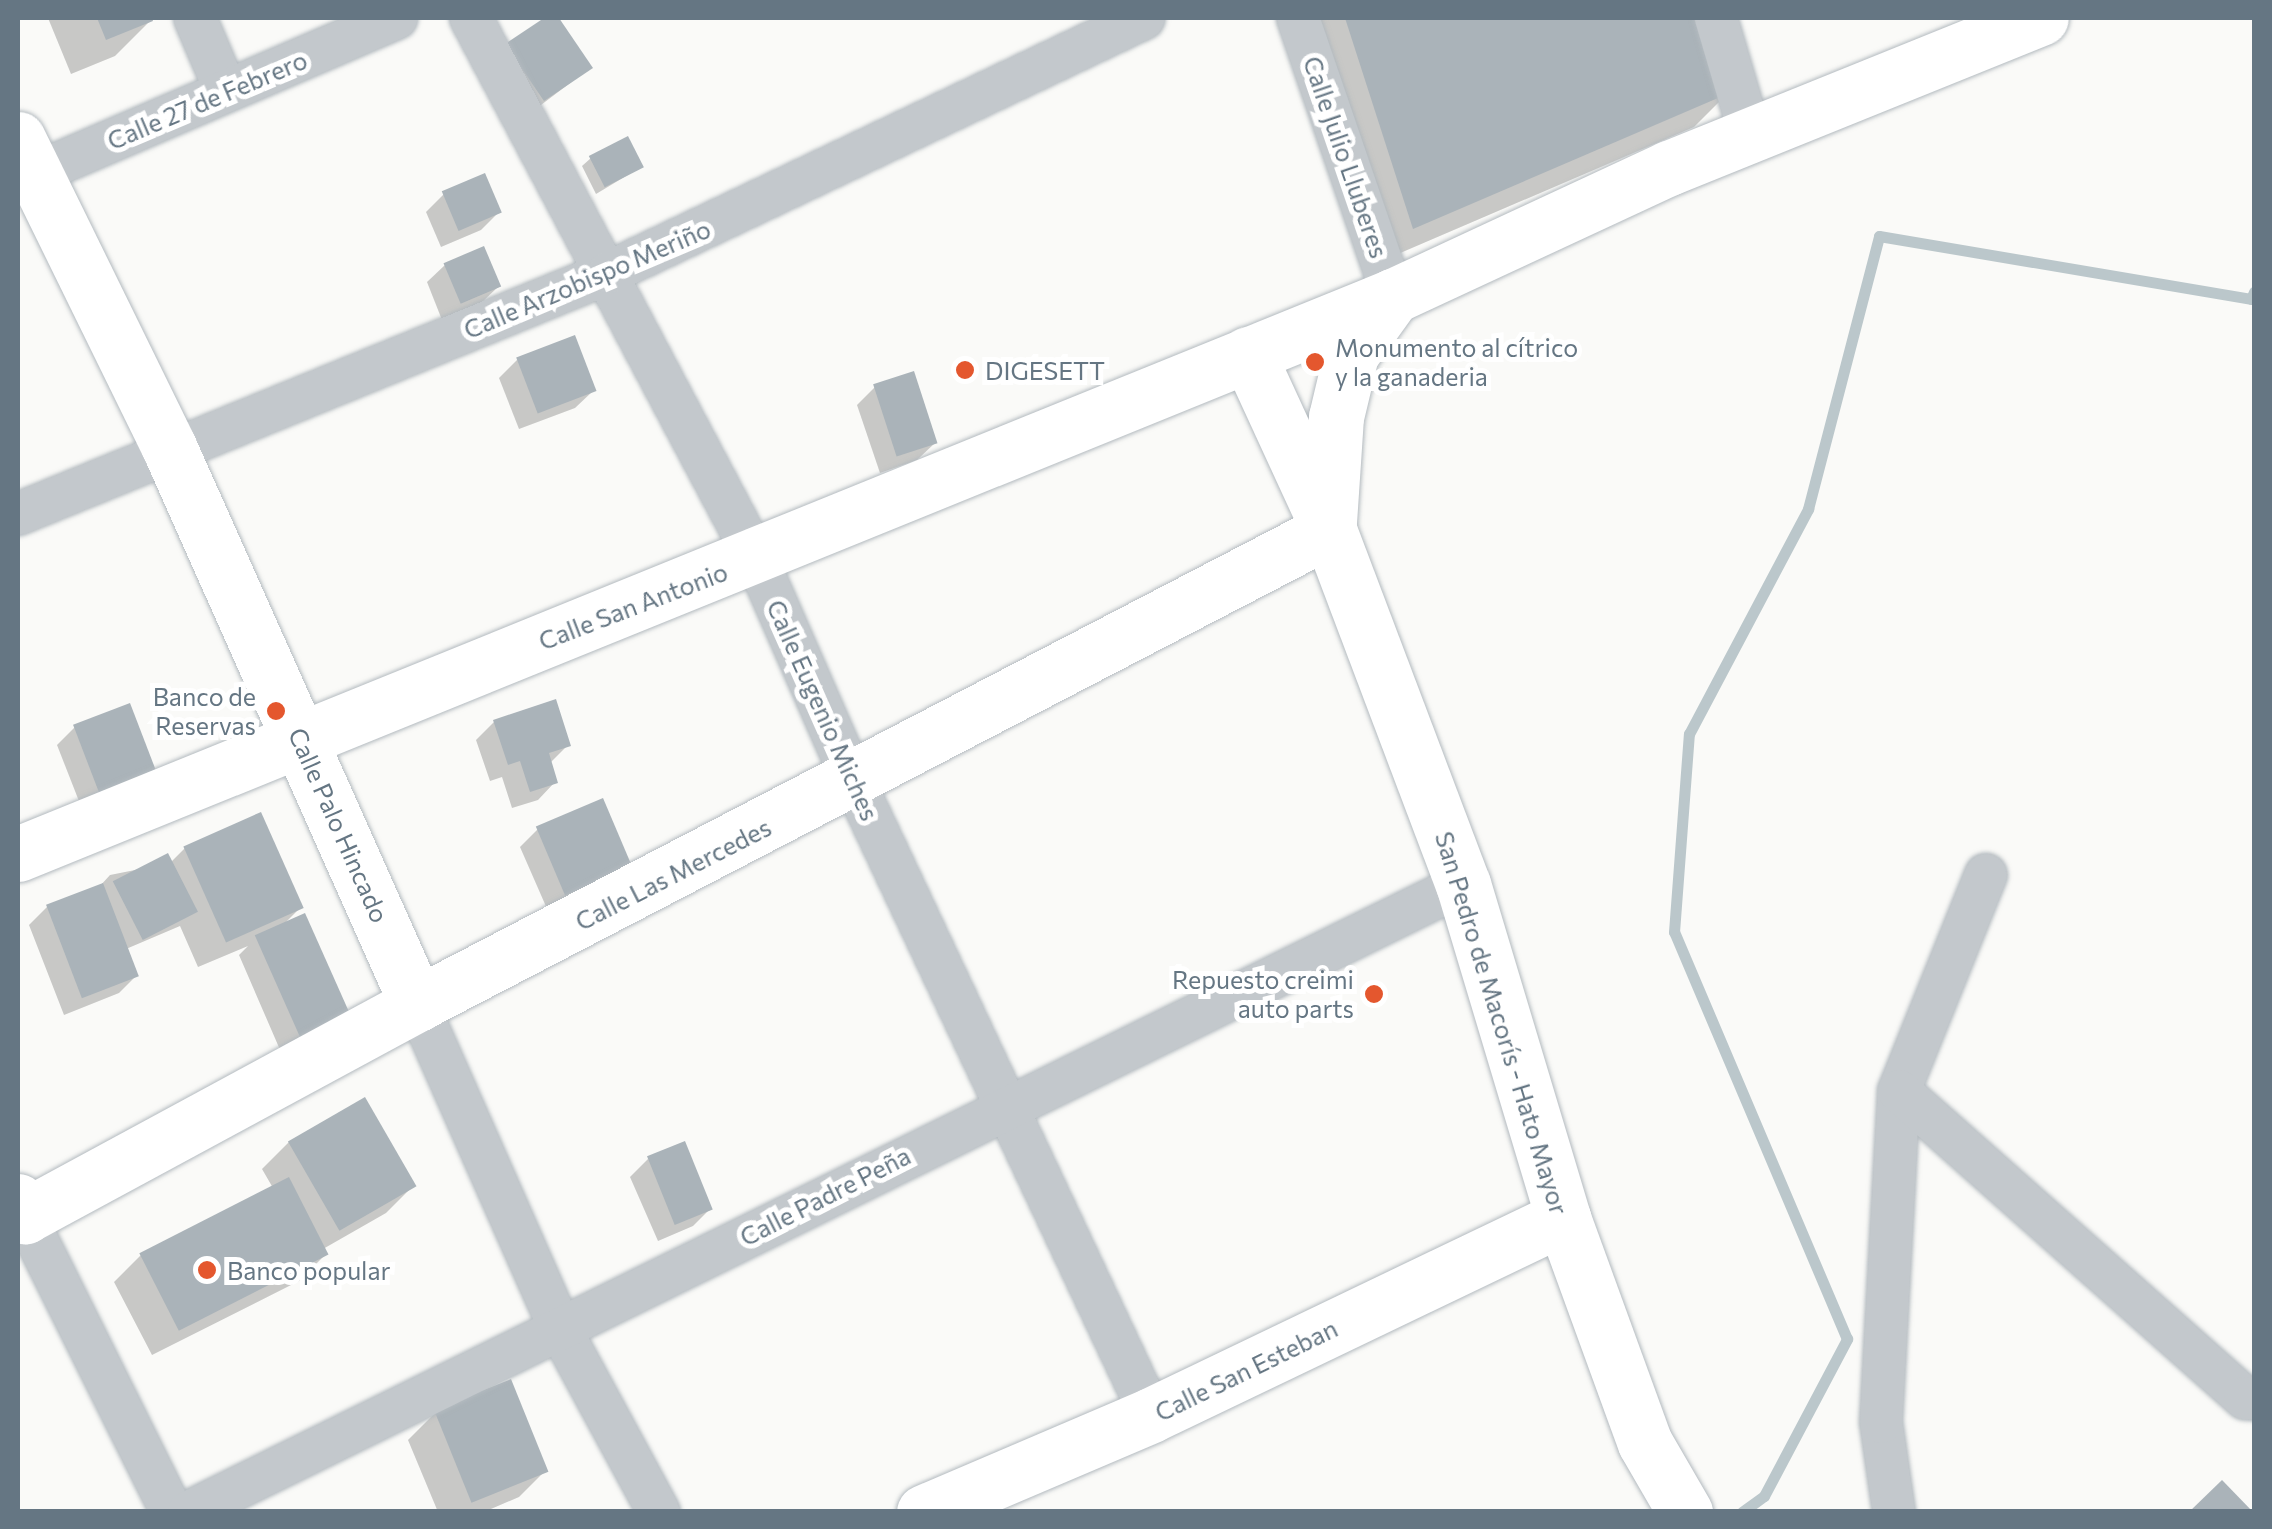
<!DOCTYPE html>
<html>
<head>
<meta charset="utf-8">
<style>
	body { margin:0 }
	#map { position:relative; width:2272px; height:1529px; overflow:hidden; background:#fafaf8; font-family:Commissioner,sans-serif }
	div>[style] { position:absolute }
	.shadow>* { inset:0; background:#0003 }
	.stream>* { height:11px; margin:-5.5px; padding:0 5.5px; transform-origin:5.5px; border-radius:5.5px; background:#bbc7cb }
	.building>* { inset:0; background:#aab3b9; transform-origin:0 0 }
	.roads { filter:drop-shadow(0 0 2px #b3babf) drop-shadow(0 0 2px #b3babf) }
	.street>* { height:42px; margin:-21px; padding:0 21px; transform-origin:21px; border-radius:21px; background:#c3c8cc }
	.secondary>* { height:55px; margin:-27.5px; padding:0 27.5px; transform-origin:27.5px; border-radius:27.5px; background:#fff }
	.primary>* { height:55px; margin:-27.5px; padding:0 27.5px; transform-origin:27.5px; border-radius:27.5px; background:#fff }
	.dots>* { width:28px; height:28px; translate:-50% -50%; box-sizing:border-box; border:5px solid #fff; border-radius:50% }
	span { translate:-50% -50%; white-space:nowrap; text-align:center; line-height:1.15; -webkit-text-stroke:10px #fff; paint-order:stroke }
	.street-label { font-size:25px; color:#657683 }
	.poi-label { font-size:25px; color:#657683 }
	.left { translate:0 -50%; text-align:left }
	.right { translate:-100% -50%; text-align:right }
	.frame { position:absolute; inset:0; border:20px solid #657683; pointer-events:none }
</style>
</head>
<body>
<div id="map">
	<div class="shadow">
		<i style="clip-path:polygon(48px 18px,149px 18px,151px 20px,115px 56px,71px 74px)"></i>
		<i style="clip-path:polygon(548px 18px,556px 18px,590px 68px,525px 117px,507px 46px)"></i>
		<i style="clip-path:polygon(1313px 18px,1698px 18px,1729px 92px,1694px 127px,1377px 263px)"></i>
		<i style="clip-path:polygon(591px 158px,641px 167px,596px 194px,582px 166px)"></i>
		<i style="clip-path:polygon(444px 194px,499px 212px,481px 230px,441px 247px,426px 212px)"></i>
		<i style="clip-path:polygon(445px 265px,498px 287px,480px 304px,442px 320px,427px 282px)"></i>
		<i style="clip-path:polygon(517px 360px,593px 391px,575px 408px,519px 429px,499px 378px)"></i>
		<i style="clip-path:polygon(875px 387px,935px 443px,917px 460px,880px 473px,857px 405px)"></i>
		<i style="clip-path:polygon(494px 722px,568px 745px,549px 764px,555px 782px,538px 800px,512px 808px,502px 777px,490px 781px,476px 740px)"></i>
		<i style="clip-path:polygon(75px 727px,157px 780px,86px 819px,57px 745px)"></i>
		<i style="clip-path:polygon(538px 829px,629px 866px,548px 911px,520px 847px)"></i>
		<i style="clip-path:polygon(185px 848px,301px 907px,282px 926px,350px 1021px,284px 1059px,239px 955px,248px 946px,198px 967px,180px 926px,126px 949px,136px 976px,119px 993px,64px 1015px,29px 925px,47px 907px,99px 887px,110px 875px,170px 863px)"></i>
		<i style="clip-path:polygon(289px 1142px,413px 1186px,386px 1213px,323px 1249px,326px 1254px,299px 1281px,152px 1355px,114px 1282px,141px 1255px,273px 1188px,262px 1169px)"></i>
		<i style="clip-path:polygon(648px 1159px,711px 1208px,693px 1226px,658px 1241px,630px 1177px)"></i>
		<i style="clip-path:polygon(435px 1413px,546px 1470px,519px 1497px,484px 1512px,438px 1512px,408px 1440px)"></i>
	</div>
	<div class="stream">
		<i style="left:1742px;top:1512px;width:27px;rotate:-36deg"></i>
		<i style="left:1764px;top:1496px;width:178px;rotate:-62.1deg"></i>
		<i style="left:1847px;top:1339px;width:442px;rotate:-113deg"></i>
		<i style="left:1674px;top:932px;width:199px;rotate:-85.7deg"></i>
		<i style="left:1689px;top:734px;width:255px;rotate:-62.1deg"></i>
		<i style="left:1808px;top:509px;width:282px;rotate:-75.4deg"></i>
		<i style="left:1879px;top:236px;width:377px;rotate:9.6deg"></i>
		<i style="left:2251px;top:299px;width:8px;rotate:-67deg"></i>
	</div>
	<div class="building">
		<i style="clip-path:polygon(97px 18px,152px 18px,153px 21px,106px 40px)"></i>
		<i style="clip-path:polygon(544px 18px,559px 18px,593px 68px,544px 101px,505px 44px)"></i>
		<i style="clip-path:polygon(1345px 18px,1700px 18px,1732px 92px,1413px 229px)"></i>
		<i style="left:628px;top:136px;width:35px;height:44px;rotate:63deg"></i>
		<i style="left:485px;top:173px;width:43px;height:47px;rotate:67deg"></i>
		<i style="left:484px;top:246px;width:44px;height:44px;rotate:67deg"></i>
		<i style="left:575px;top:335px;width:60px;height:63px;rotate:69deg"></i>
		<i style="left:914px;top:371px;width:76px;height:43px;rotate:72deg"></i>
		<i style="clip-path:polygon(556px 699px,571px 746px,549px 753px,558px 783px,530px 792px,520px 761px,508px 765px,493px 720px)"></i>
		<i style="left:130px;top:703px;width:84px;height:61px;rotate:69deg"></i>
		<i style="left:603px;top:798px;width:75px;height:73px;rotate:67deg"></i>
		<i style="left:261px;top:812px;width:105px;height:85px;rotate:66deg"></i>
		<i style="left:168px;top:853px;width:66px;height:62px;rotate:63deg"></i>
		<i style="left:103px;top:883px;width:100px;height:61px;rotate:69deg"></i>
		<i style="left:305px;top:913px;width:119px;height:55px;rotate:66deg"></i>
		<i style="left:365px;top:1097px;width:103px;height:89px;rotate:60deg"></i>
		<i style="left:685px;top:1141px;width:74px;height:41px;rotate:68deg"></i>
		<i style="left:289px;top:1177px;width:87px;height:168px;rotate:63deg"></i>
		<i style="left:511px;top:1379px;width:100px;height:83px;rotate:68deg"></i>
		<i style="clip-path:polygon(2222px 1480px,2253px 1512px,2189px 1512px)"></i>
	</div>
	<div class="roads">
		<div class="street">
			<i style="left:195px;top:18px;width:79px;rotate:67deg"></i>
			<i style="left:471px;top:18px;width:611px;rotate:62.18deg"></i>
			<i style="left:756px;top:558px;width:244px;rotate:66.4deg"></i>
			<i style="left:854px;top:782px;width:699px;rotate:64.86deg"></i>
			<i style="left:1298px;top:18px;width:294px;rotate:71.1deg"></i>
			<i style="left:1716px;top:18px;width:124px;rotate:73.6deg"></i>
			<i style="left:18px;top:181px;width:412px;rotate:-23.3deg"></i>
			<i style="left:18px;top:514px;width:640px;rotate:-22.23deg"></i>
			<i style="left:610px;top:272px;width:591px;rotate:-25.44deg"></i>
			<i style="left:417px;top:1004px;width:357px;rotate:66.2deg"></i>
			<i style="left:561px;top:1331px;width:206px;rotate:61.6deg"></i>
			<i style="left:1899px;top:1091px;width:233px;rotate:-68.1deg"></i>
			<i style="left:18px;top:1221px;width:9px;rotate:-36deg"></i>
			<i style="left:25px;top:1216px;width:330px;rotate:63.6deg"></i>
			<i style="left:189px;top:1512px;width:1420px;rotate:-26.24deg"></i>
			<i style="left:1894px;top:1512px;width:91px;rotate:-98.2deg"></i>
			<i style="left:1881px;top:1422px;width:331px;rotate:-86.9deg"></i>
			<i style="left:1899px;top:1091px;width:463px;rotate:41.6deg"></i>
			<i style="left:2245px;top:1398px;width:9px;rotate:6deg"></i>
		</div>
		<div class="secondary">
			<i style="left:924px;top:1512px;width:247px;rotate:-23.1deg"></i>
			<i style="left:1151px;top:1415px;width:457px;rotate:-25.6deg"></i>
		</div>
		<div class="primary">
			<i style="left:18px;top:139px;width:343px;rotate:63.9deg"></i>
			<i style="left:169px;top:447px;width:610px;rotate:66deg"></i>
			<i style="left:1248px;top:354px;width:194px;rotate:65.3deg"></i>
			<i style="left:1329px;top:530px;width:379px;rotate:69.3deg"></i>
			<i style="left:1463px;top:884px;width:349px;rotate:73.3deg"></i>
			<i style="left:1563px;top:1218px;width:239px;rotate:70deg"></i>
			<i style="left:1645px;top:1443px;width:80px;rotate:59.9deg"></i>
			<i style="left:1329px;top:522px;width:105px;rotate:-86.2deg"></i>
			<i style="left:1336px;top:417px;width:65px;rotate:-76.6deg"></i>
			<i style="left:1351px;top:354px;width:72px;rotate:-54.1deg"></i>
			<i style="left:18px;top:854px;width:1484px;rotate:-22.09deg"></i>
			<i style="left:1393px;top:296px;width:304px;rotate:-24.9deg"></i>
			<i style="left:1669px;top:168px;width:401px;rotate:-22deg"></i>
			<i style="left:18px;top:1201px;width:17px;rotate:65deg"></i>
			<i style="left:25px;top:1216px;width:446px;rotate:-28.4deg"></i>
			<i style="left:417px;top:1004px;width:1028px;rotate:-27.46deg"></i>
		</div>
	</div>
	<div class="dots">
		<i style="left:1315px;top:362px;background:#e4572e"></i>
		<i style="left:965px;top:370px;background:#e4572e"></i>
		<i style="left:276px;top:711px;background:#e4572e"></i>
		<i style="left:1374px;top:994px;background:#e4572e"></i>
		<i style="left:207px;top:1270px;background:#e4572e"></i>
	</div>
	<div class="street-label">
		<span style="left:207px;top:100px;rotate:-23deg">Calle 27 de Febrero</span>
		<span style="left:1346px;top:157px;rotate:71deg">Calle Julio Lluberes</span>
		<span style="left:587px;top:279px;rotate:-23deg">Calle Arzobispo Meriño</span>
		<span style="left:633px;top:606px;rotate:-21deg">Calle San Antonio</span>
		<span style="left:823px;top:710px;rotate:66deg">Calle Eugenio Miches</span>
		<span style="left:339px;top:825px;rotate:66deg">Calle Palo Hincado</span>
		<span style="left:673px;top:874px;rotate:-27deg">Calle Las Mercedes</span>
		<span style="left:1502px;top:1023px;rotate:73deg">San Pedro de Macorís - Hato Mayor</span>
		<span style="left:825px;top:1196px;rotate:-27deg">Calle Padre Peña</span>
		<span style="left:1246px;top:1370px;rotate:-26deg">Calle San Esteban</span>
	</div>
	<div class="poi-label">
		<span class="left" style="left:1335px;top:362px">Monumento al cítrico<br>y la ganaderia</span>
		<span class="left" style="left:985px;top:370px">DIGESETT</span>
		<span class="right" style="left:256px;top:711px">Banco de<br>Reservas</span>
		<span class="right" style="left:1354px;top:994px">Repuesto creimi<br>auto parts</span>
		<span class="left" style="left:227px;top:1270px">Banco popular</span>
	</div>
	<div class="frame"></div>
</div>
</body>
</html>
